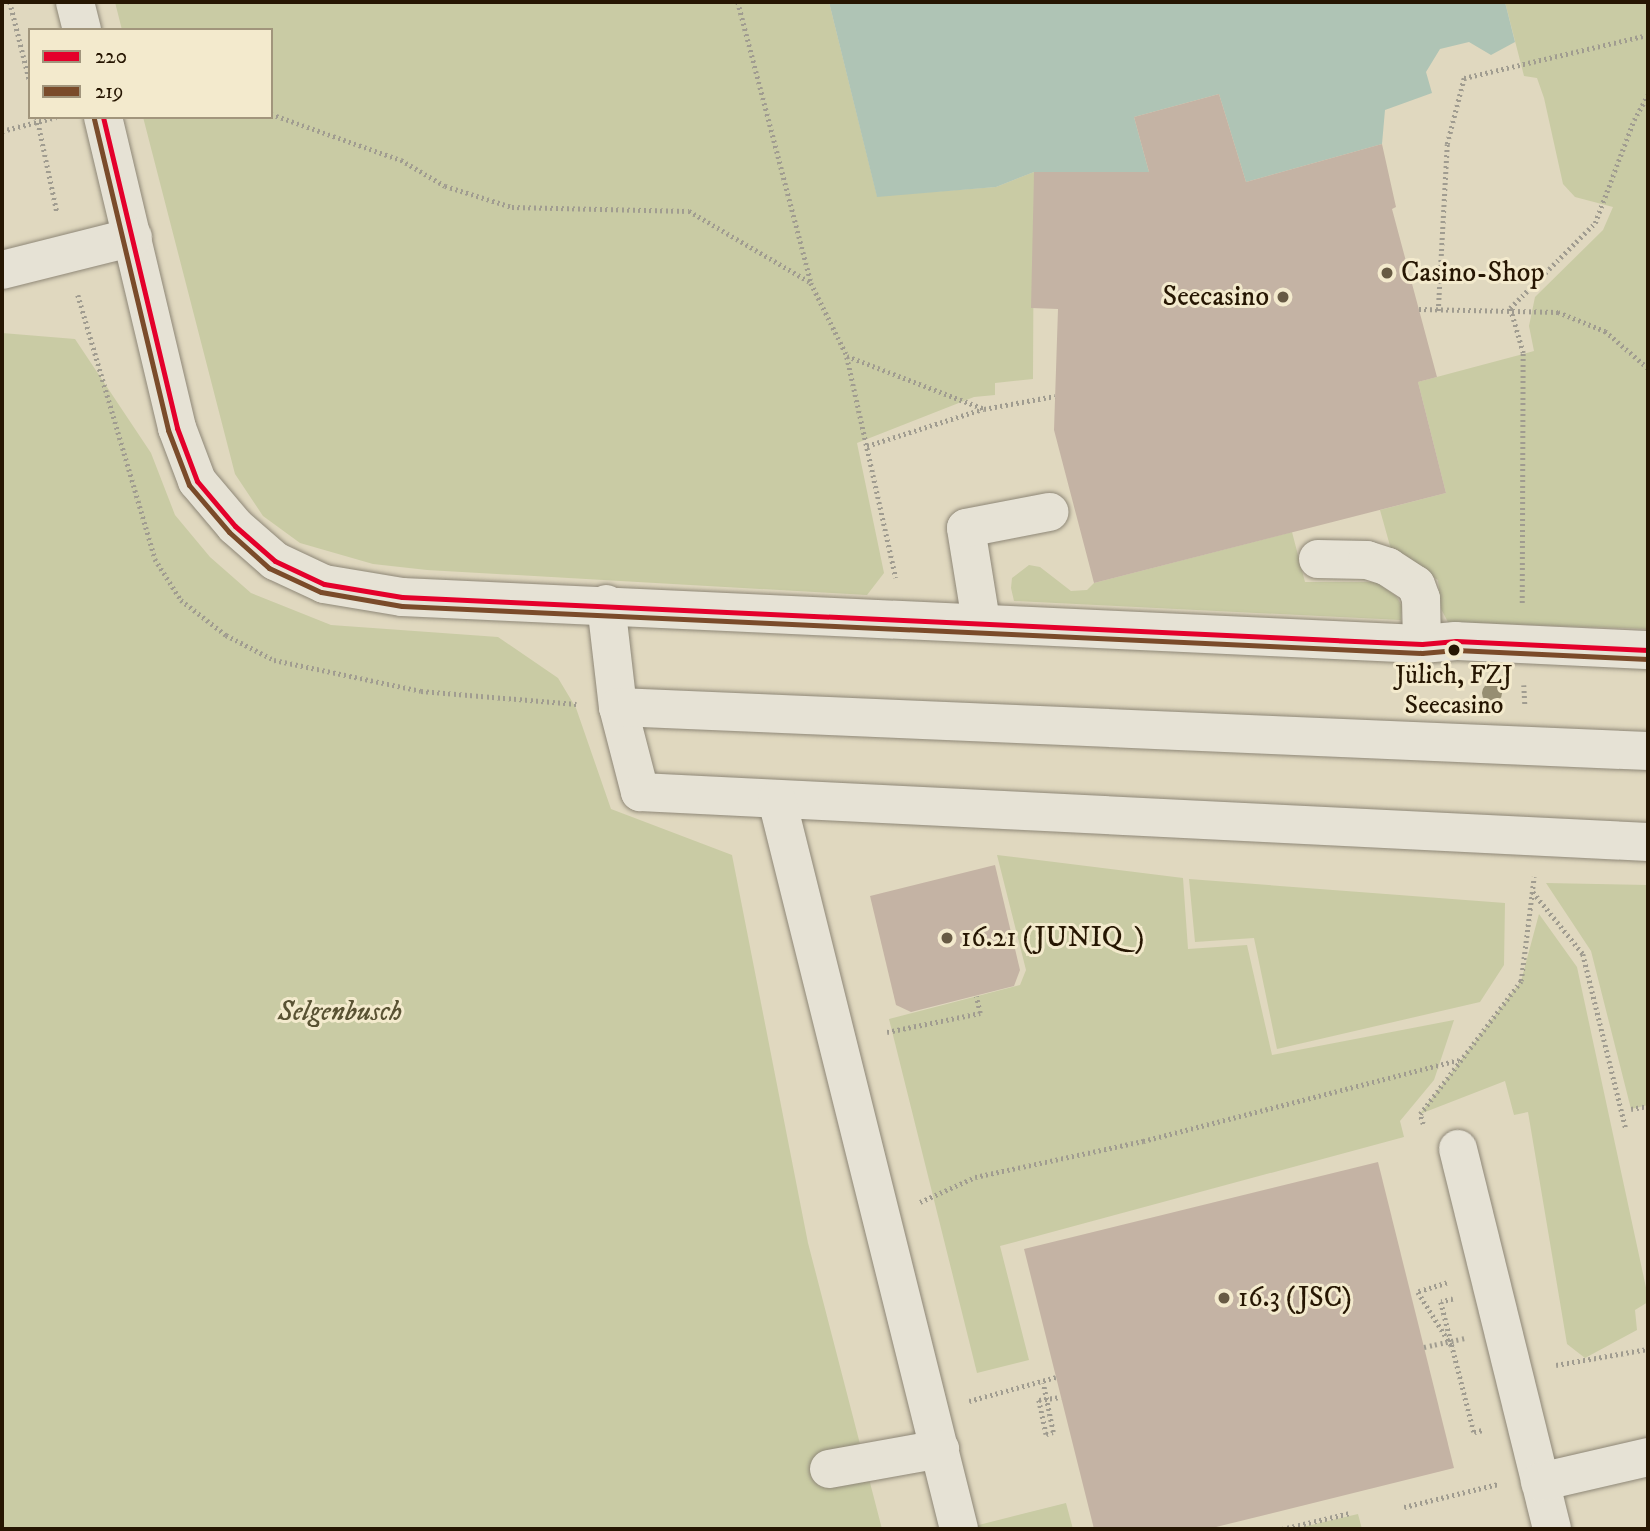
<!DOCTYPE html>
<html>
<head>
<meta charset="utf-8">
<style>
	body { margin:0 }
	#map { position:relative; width:1650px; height:1531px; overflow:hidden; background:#e0d8bf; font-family:"IM FELL DW Pica",serif }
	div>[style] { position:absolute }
	.green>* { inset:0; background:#c9cba4 }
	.water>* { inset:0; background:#afc4b5 }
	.building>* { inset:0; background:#c4b3a4 }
	.path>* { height:4.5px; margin-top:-2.25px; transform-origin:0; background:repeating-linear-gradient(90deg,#a09c90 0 2px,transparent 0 5.5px) }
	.roads { filter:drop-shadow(0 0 2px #8e8777) drop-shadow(0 0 2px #8e8777) }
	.minor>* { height:38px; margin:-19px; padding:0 19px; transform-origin:19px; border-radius:19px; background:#e6e2d5 }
	.path-bridge>* { height:4.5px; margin-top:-2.25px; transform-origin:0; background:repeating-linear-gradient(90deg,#a09c90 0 2px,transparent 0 5.5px) }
	.bus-1>* { height:5px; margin:-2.5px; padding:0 2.5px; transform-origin:2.5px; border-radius:2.5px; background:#e4002b }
	.bus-2>* { height:5px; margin:-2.5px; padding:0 2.5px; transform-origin:2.5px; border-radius:2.5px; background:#7a4b2a }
	.trees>* { width:20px; height:20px; margin:-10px; border-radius:50%; background:#968e72 }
	.dots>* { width:19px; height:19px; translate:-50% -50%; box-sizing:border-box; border:4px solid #f3eacd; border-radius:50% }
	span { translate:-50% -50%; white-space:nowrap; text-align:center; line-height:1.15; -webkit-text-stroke:6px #f3eacd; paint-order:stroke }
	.bus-label { font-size:26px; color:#261602 }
	.poi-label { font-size:28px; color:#261602 }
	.left { translate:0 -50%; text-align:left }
	.right { translate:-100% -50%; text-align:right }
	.park-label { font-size:28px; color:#595233; font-style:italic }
	.frame { position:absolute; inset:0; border:4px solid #261602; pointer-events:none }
	.legend { position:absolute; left:28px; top:28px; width:245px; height:91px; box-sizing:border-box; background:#f3eacd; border:2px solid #a1957c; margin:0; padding:9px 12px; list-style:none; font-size:21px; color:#261602 }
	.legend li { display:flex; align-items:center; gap:14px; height:35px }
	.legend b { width:35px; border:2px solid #a1957c }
</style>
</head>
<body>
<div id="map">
	<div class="green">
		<i style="clip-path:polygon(115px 2px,829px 2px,877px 196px,996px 187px,1034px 172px,1033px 379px,995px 383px,995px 395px,974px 397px,857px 443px,884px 573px,867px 595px,427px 570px,373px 564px,300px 543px,263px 516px,235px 474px,143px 117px,271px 117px,271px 30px,122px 30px)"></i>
		<i style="clip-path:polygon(1505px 2px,1648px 2px,1648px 629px,1448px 622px,1441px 609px,1438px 580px,1392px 553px,1380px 510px,1446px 493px,1418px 382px,1534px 351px,1529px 326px,1535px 297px,1603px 230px,1613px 207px,1575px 197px,1563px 184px,1544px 98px,1537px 78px,1524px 76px)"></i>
		<i style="clip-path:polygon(2px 333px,75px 339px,151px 453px,175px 515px,210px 557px,251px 593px,331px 625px,498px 637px,558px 678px,576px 708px,611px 809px,732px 855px,808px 1243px,882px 1529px,2px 1529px)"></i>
		<i style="clip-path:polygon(1292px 532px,1305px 582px,1376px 582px,1396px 596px,1402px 606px,1401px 620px,1014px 601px,1011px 588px,1012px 578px,1029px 565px,1040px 567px,1071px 591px,1087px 590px,1094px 583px)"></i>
		<i style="clip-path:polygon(997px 855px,1183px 878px,1188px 949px,1247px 945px,1272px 1055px,1454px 1020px,1434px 1080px,1400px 1121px,1404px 1137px,1000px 1246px,1029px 1360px,977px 1373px,889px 1019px,1020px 985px,1026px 970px)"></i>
		<i style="clip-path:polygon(1189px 879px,1505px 903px,1504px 965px,1480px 1002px,1277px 1049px,1254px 938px,1195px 942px)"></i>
		<i style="clip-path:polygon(1546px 883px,1648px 885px,1648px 1105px,1631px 1109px,1591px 951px)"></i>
		<i style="clip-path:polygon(1539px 914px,1577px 967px,1648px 1297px,1648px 1302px,1635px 1310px,1637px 1330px,1585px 1358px,1567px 1344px,1528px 1112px,1514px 1115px,1505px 1081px,1420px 1114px,1521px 981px)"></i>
		<i style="clip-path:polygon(1066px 1503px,1073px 1529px,963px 1529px)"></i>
		<i style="clip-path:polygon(1358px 1514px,1362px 1529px,1294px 1529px)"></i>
	</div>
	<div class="water">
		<i style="clip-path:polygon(829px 2px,1505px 2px,1515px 42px,1491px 55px,1469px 42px,1440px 49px,1426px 72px,1432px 93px,1385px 110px,1382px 144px,1246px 182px,1219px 94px,1134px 117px,1149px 172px,1034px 172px,996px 187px,877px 197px)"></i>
	</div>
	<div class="building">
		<i style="clip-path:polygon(1219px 94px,1246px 182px,1382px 144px,1396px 207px,1392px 209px,1437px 377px,1418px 382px,1446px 493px,1094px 583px,1054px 430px,1058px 309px,1031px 308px,1034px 172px,1149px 172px,1134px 117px)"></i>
		<i style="clip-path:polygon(995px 865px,1020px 970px,1014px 986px,911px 1012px,896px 1005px,870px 896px)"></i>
		<i style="clip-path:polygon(1378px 1162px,1454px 1468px,1208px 1529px,1094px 1529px,1024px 1249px)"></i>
	</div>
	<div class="path">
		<i style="left:10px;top:2px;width:82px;rotate:76deg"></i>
		<i style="left:738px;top:2px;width:290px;rotate:75.4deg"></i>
		<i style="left:811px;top:283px;width:81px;rotate:63.7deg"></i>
		<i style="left:847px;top:356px;width:147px;rotate:21.1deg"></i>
		<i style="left:984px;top:409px;width:72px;rotate:-10.4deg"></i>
		<i style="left:271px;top:114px;width:138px;rotate:19.5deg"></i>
		<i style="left:401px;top:160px;width:51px;rotate:30.6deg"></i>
		<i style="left:445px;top:186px;width:70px;rotate:17.4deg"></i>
		<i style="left:512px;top:207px;width:177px;rotate:1.3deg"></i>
		<i style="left:689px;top:211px;width:140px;rotate:30.4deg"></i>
		<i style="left:37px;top:117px;width:97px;rotate:78.1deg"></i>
		<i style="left:2px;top:131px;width:56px;rotate:-14.5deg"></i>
		<i style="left:78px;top:295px;width:275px;rotate:73.7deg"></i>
		<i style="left:155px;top:559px;width:49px;rotate:57.6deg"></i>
		<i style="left:181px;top:600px;width:57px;rotate:37.9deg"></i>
		<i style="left:226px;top:635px;width:54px;rotate:27.5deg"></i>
		<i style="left:274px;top:660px;width:150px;rotate:11.9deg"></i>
		<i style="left:421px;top:691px;width:156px;rotate:4.8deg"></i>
		<i style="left:1419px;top:309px;width:139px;rotate:1.2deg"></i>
		<i style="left:1558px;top:312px;width:51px;rotate:22deg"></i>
		<i style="left:1605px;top:331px;width:57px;rotate:40.7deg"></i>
		<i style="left:1438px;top:311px;width:167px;rotate:-86.9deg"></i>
		<i style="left:1447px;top:144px;width:68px;rotate:-75.6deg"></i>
		<i style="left:1464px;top:78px;width:189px;rotate:-13.2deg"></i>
		<i style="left:847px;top:357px;width:226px;rotate:77.5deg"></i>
		<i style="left:867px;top:446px;width:122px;rotate:-17.7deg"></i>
		<i style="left:1522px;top:603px;width:250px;rotate:-89.8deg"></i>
		<i style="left:1523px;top:353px;width:47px;rotate:-106.1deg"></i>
		<i style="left:1510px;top:308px;width:120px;rotate:-45deg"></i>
		<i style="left:1595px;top:223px;width:110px;rotate:-69.3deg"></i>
		<i style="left:1634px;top:120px;width:29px;rotate:-61deg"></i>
		<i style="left:1524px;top:685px;width:19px;rotate:87deg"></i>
		<i style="left:1533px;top:892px;width:80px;rotate:51.1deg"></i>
		<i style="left:1583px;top:954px;width:180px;rotate:76.2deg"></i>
		<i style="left:887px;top:1032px;width:95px;rotate:-11.5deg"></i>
		<i style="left:980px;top:1013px;width:17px;rotate:-103deg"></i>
		<i style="left:1631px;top:1109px;width:17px;rotate:-10deg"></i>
		<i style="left:1423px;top:1124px;width:10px;rotate:-107deg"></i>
		<i style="left:1420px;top:1114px;width:167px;rotate:-52.8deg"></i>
		<i style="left:1521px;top:981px;width:105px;rotate:-82.9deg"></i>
		<i style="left:920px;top:1202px;width:60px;rotate:-24.4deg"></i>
		<i style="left:975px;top:1177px;width:172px;rotate:-12.1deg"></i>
		<i style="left:1143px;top:1141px;width:326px;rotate:-14.4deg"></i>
		<i style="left:1447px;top:1283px;width:30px;rotate:163deg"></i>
		<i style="left:1418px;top:1292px;width:66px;rotate:58deg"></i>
		<i style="left:1453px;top:1299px;width:12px;rotate:166deg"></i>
		<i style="left:1441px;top:1302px;width:134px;rotate:75.8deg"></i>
		<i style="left:1474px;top:1432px;width:9px;rotate:-13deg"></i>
		<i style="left:1556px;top:1365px;width:93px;rotate:-9.9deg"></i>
		<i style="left:1039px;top:1400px;width:35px;rotate:78deg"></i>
		<i style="left:1046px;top:1434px;width:7px;rotate:-16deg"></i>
		<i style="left:1053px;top:1432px;width:50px;rotate:-101.5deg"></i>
		<i style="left:969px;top:1401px;width:90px;rotate:-15.4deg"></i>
		<i style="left:1404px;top:1507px;width:97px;rotate:-13.7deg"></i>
		<i style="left:1282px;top:1529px;width:70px;rotate:-13.2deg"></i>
	</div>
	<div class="roads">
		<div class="minor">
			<i style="left:75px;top:2px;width:29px;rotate:76deg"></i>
			<i style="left:103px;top:117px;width:320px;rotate:76.6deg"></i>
			<i style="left:177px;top:428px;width:57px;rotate:69.3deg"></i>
			<i style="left:197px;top:481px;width:59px;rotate:49.8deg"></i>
			<i style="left:235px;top:526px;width:53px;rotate:41.2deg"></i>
			<i style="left:275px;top:561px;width:54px;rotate:25.1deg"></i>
			<i style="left:324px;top:584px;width:79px;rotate:9.5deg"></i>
			<i style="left:402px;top:597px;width:1021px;rotate:2.64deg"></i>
			<i style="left:1422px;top:644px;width:34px;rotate:-5deg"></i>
			<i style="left:1456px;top:641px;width:192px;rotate:2.7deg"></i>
			<i style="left:2px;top:270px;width:135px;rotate:-14.1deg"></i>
			<i style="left:1318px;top:559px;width:49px;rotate:1.2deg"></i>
			<i style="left:1367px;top:560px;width:22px;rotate:18deg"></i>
			<i style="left:1388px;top:567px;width:33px;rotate:33deg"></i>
			<i style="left:1416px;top:585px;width:15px;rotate:70deg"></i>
			<i style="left:1421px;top:599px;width:45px;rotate:88.7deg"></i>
			<i style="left:606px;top:604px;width:104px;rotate:83.4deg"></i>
			<i style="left:618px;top:707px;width:88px;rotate:75.5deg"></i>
			<i style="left:640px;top:792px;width:1009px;rotate:2.84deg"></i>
			<i style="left:981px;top:621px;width:94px;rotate:-99.2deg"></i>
			<i style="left:966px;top:528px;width:85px;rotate:-10.9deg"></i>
			<i style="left:618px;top:707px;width:1031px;rotate:2.45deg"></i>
			<i style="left:777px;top:800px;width:751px;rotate:75.98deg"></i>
			<i style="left:1458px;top:1149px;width:391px;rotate:76.1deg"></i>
			<i style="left:829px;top:1469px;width:113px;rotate:-10.2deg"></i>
			<i style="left:1540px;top:1482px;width:111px;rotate:-13deg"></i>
		</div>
	</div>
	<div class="path-bridge">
		<i style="left:1424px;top:1347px;width:42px;rotate:-12.4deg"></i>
		<i style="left:1039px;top:1400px;width:22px;rotate:-8deg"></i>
	</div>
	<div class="bus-1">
		<i style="left:103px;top:117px;width:320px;rotate:76.6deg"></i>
		<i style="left:177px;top:428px;width:57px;rotate:69.3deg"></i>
		<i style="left:197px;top:481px;width:59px;rotate:49.8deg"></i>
		<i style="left:235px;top:526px;width:53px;rotate:41.2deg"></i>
		<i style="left:275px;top:561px;width:54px;rotate:25.1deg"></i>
		<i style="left:324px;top:584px;width:79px;rotate:9.5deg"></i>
		<i style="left:402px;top:597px;width:1021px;rotate:2.64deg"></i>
		<i style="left:1422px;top:644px;width:34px;rotate:-5deg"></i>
		<i style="left:1456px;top:641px;width:192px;rotate:2.7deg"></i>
	</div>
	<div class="bus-2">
		<i style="left:94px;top:119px;width:320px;rotate:76.6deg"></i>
		<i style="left:168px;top:430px;width:59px;rotate:69.1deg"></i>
		<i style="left:189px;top:485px;width:62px;rotate:49.6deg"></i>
		<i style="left:229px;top:532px;width:54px;rotate:42deg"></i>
		<i style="left:269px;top:568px;width:57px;rotate:24.8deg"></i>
		<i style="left:321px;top:592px;width:82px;rotate:9.8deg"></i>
		<i style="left:402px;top:606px;width:1021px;rotate:2.64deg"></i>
		<i style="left:1422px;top:653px;width:34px;rotate:-5deg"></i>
		<i style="left:1456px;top:650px;width:192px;rotate:2.7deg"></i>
	</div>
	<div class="trees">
		<i style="left:1492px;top:693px"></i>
	</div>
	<div class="dots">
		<i style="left:1387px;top:273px;background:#675a44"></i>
		<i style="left:1283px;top:297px;background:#675a44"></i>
		<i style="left:1454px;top:650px;background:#261602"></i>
		<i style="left:947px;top:938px;background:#675a44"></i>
		<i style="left:1224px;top:1298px;background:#675a44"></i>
	</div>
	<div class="bus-label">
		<span style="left:1454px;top:691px">Jülich, FZJ<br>Seecasino</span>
	</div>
	<div class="poi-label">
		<span class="left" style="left:1401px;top:273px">Casino-Shop</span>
		<span class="right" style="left:1269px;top:297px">Seecasino</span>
		<span class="left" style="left:961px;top:938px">16.21 (JUNIQ)</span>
		<span class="left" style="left:1238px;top:1298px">16.3 (JSC)</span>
	</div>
	<div class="park-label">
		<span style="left:340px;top:1012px">Selgenbusch</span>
	</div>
	<div class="frame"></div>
	<ul class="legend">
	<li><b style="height:9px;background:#e4002b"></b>220</li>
	<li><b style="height:9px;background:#7a4b2a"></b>219</li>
	</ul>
</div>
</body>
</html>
